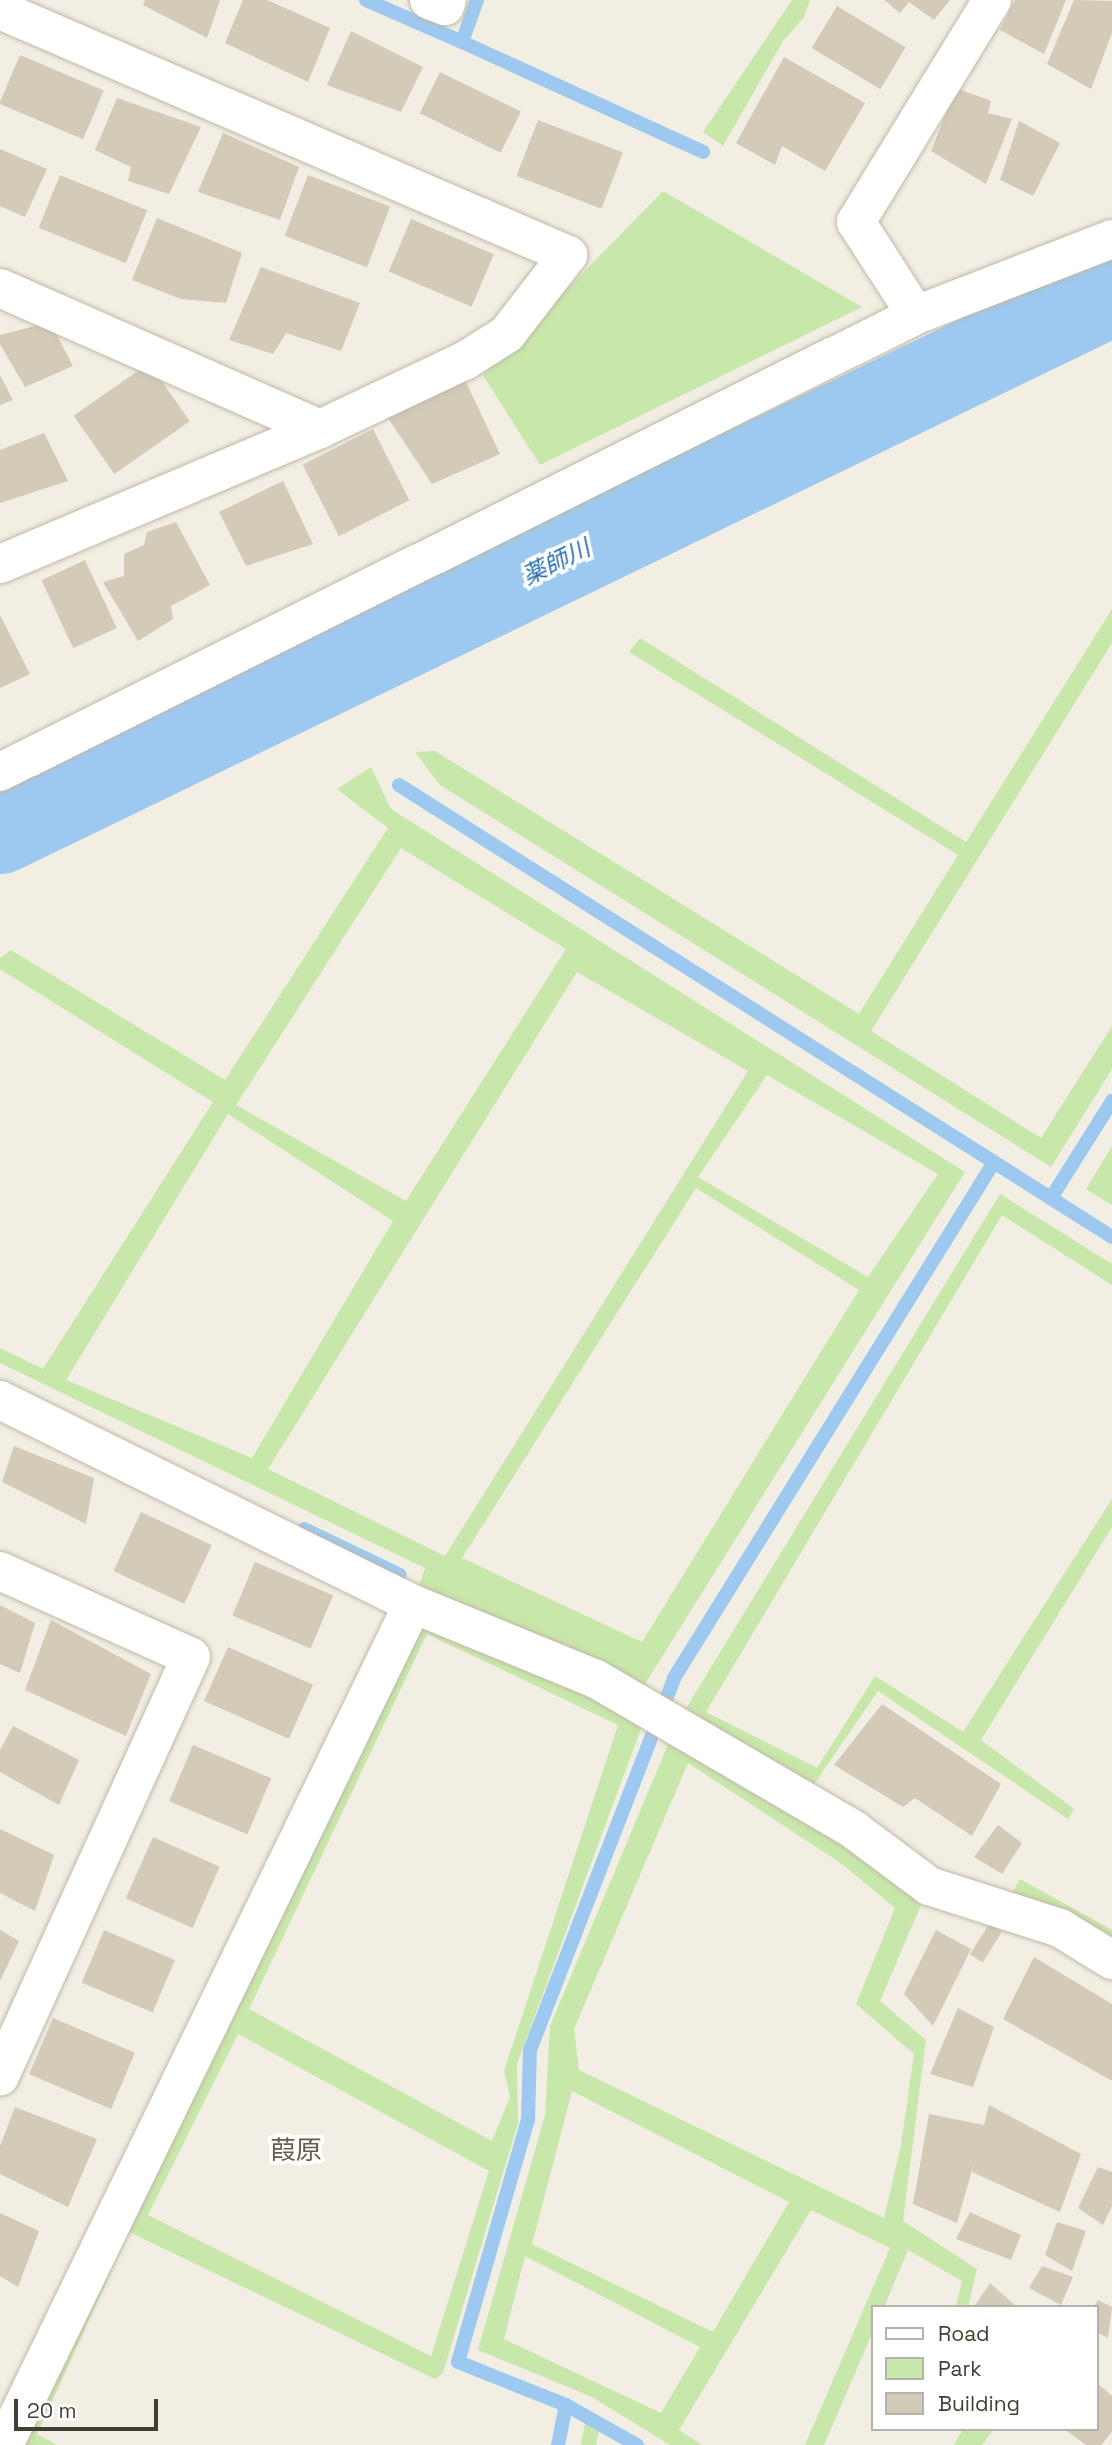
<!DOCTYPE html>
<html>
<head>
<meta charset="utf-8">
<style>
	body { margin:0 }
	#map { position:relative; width:1112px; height:2445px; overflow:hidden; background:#f2eee3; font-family:"Space Grotesk","Noto Sans JP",sans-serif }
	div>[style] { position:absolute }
	.green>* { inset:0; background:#c8e7aa }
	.stream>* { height:14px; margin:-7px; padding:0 7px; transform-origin:7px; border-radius:7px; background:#9dc9f0 }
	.river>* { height:86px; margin:-43px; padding:0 43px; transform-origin:43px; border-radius:43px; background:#9dc9f0 }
	.building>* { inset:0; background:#d3cab8; transform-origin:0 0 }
	.roads { filter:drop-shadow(0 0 2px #c0b9a8) drop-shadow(0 0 2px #c0b9a8) }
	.street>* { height:38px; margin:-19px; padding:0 19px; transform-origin:19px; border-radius:19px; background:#fff }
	span { translate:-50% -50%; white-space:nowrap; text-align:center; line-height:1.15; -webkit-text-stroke:7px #fff; paint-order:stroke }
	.water-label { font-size:24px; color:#2c70af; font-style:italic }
	.quarter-label { font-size:26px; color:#665d4a }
	.legend { position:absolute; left:871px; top:2305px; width:228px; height:126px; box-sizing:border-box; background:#fff; border:2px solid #b4b2ad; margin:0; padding:9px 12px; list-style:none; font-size:21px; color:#433e33 }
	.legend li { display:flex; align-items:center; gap:14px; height:35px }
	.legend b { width:35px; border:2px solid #b4b2ad }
	.scale { position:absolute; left:14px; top:2399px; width:144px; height:32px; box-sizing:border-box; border:4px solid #433e33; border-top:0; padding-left:9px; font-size:21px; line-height:24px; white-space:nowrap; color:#433e33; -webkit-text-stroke:5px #fff; paint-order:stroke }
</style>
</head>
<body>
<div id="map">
	<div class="green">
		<i style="clip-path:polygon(792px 0,810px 0,804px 17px,783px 41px,723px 146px,703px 132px)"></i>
		<i style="clip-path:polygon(663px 191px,862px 307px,540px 465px,483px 375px)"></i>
		<i style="clip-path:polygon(1112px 609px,1112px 643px,871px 1031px,1041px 1138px,1112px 1026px,1112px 1069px,1051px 1167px,440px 785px,415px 752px,435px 751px,859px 1014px,958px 855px,629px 652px,640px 638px,966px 842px)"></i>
		<i style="clip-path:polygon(evenodd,371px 767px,391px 809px,965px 1172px,635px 1700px,649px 1707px,517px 2064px,518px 2123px,443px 2373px,435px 2379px,129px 2232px,37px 2434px,57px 2445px,4px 2445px,413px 1603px,425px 1568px,0 1363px,0 1348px,43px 1369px,213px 1102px,0 969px,0 958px,11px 950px,225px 1080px,388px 828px,337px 789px,371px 767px,401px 848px,566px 949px,406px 1201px,236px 1105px,401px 848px,371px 767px,577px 972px,748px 1071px,445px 1556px,268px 1469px,577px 972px,371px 767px,767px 1075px,938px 1174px,868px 1277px,698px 1177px,767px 1075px,371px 767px,228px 1114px,393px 1221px,252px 1458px,66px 1380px,228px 1114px,371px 767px,696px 1188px,859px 1290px,642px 1642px,462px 1558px,696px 1188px,371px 767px,427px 1634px,618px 1725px,504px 2071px,510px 2097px,492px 2141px,249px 2009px,427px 1634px,371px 767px,238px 2034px,489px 2171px,431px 2356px,148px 2215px,238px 2034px)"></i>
		<i style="clip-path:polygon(1112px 1146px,1112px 1205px,1086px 1189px)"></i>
		<i style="clip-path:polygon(evenodd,1000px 1194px,1112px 1264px,1112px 1285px,1002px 1215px,706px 1712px,817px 1768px,875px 1676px,963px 1732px,1112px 1499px,1112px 1527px,981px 1740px,1074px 1809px,1068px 1819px,878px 1691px,804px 1799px,929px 1886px,880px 2001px,926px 2040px,903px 2221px,977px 2269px,968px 2307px,956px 2307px,962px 2281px,908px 2250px,884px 2307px,872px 2307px,872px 2334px,824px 2445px,805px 2445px,890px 2248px,811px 2210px,679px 2430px,702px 2445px,670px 2445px,592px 2397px,478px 2350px,545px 2115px,550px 2026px,677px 1723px,1000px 1194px,688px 1763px,842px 1864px,895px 1908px,856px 2004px,914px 2054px,901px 2145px,884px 2218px,579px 2070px,574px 2029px,688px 1763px,1000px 1194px,572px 2091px,789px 2202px,713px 2332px,532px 2244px,572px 2091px,1000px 1194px,525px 2256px,700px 2347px,661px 2413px,504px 2339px,525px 2256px)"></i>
		<i style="clip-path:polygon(1020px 1879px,1112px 1930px,1112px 1960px,1002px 1910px)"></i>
		<i style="clip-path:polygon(585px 2423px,600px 2427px,596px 2445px,581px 2445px)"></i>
		<i style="clip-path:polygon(963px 2429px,994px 2429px,982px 2445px,954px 2445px)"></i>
	</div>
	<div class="stream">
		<i style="left:366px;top:0;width:105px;rotate:23.6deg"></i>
		<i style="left:462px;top:42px;width:45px;rotate:-70.3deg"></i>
		<i style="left:462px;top:42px;width:265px;rotate:24.5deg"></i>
		<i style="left:399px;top:785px;width:844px;rotate:32.37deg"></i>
		<i style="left:1051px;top:1198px;width:115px;rotate:-57.8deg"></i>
		<i style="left:304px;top:1529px;width:106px;rotate:25.6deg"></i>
		<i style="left:558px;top:2445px;width:41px;rotate:-78.7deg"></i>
		<i style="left:637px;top:2445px;width:81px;rotate:-150.6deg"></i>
		<i style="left:566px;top:2405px;width:116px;rotate:-158.3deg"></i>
		<i style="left:458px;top:2362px;width:252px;rotate:-73.9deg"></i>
		<i style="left:528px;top:2120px;width:70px;rotate:-88.4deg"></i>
		<i style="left:530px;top:2050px;width:399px;rotate:-68.8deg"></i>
		<i style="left:674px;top:1678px;width:607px;rotate:-58.19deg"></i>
	</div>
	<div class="river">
		<i style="left:0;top:831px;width:1235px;rotate:-25.82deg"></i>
	</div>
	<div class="building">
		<i style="clip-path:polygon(145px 0,220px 0,207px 38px,143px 5px)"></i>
		<i style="clip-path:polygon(243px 0,267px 0,330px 28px,308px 82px,225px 43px)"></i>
		<i style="clip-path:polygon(884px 0,950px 0,934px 20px,909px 2px,900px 13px)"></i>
		<i style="clip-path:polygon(1015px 0,1066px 0,1044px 54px,1000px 30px)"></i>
		<i style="clip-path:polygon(1074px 0,1112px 1px,1112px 33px,1091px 89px,1047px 64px)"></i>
		<i style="left:837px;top:6px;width:80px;height:49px;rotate:31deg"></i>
		<i style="clip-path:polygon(351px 31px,423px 67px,401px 112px,327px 85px)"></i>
		<i style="left:20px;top:55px;width:91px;height:53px;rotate:23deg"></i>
		<i style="clip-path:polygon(784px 57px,865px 103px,825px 171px,782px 146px,775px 165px,736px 143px)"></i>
		<i style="left:440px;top:72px;width:90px;height:46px;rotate:26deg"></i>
		<i style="clip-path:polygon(956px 88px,991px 101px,988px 113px,1012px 119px,986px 184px,931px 151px)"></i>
		<i style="clip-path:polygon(117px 98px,201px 127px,169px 194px,128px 181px,131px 167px,95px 150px)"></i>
		<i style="left:538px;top:120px;width:91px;height:60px;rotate:21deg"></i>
		<i style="clip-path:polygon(1019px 121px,1060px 143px,1033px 196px,1000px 180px)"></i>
		<i style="clip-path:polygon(223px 133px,299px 167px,280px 220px,198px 192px)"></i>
		<i style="clip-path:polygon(0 149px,47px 169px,25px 217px,0 206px)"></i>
		<i style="left:60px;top:175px;width:94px;height:57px;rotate:22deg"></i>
		<i style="left:308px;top:175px;width:88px;height:65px;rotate:21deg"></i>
		<i style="clip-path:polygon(157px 218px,242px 253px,226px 303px,181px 299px,132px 280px)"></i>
		<i style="left:411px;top:219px;width:90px;height:57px;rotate:23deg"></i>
		<i style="clip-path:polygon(261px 267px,360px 303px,341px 351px,286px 333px,273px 354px,229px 340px)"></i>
		<i style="clip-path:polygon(50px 322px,73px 366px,25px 387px,0 344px,0 335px)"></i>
		<i style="left:149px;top:363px;width:71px;height:92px;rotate:55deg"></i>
		<i style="clip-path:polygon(0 375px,13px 400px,0 405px)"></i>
		<i style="clip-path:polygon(464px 378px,500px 454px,432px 484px,386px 415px)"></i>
		<i style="left:373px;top:429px;width:80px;height:79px;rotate:63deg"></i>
		<i style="clip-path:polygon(44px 433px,68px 481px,0 503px,0 450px)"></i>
		<i style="clip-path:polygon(283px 481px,313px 544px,246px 566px,219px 512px)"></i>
		<i style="clip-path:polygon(176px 522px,210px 585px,171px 606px,173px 619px,138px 641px,103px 582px,124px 576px,124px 554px,144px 545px,147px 532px)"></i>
		<i style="left:85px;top:560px;width:75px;height:48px;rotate:65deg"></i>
		<i style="clip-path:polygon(0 615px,30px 674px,0 688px)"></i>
		<i style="clip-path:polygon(14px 1446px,94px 1478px,86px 1524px,2px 1482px)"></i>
		<i style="left:141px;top:1512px;width:78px;height:65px;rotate:25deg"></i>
		<i style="left:255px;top:1562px;width:85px;height:58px;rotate:23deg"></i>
		<i style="clip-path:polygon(0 1605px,35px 1623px,20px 1673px,0 1664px)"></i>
		<i style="clip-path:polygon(51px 1620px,151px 1674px,126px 1736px,25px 1690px)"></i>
		<i style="left:228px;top:1647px;width:93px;height:59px;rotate:24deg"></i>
		<i style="clip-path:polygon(882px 1704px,1001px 1784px,972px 1836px,915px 1798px,903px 1807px,834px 1765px)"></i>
		<i style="clip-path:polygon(13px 1726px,79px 1760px,59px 1805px,0 1772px,0 1750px)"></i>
		<i style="left:193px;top:1745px;width:85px;height:61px;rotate:23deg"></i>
		<i style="clip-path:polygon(998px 1825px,1022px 1843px,1002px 1874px,974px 1857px)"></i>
		<i style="clip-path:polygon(0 1829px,54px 1855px,35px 1911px,0 1893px)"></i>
		<i style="left:153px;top:1837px;width:73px;height:67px;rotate:24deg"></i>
		<i style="left:989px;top:1924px;width:15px;height:36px;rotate:32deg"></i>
		<i style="clip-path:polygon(0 1930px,19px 1941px,0 1981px)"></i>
		<i style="left:104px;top:1930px;width:77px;height:57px;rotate:23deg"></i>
		<i style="clip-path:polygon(936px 1930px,971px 1949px,933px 2026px,904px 1994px)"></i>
		<i style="clip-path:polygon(1034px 1957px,1112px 2004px,1112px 2081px,1003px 2019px)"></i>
		<i style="clip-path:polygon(958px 2008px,994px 2027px,973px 2087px,930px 2074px)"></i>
		<i style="left:53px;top:2018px;width:89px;height:61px;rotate:23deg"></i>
		<i style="clip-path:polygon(989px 2105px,1081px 2154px,1060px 2212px,972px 2172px,976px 2156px,957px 2223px,913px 2204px,929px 2114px,984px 2125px)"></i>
		<i style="clip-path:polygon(15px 2107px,97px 2139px,68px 2207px,0 2174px,0 2146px)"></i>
		<i style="clip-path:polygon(1098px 2167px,1112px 2172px,1112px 2206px,1103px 2225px,1078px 2208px)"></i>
		<i style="clip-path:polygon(970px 2212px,1021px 2235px,1011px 2260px,956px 2239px)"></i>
		<i style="clip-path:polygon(0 2213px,39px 2231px,18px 2287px,0 2276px)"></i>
		<i style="clip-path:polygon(1057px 2222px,1086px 2231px,1072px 2271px,1045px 2255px)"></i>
		<i style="clip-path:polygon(1042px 2266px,1073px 2277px,1061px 2305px,1029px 2288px)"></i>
		<i style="clip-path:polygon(990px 2283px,1017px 2307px,974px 2307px)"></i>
		<i style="clip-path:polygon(1098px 2300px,1112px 2307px,1108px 2338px,1096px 2332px,1094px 2307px)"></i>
		<i style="clip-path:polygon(1096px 2382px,1112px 2396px,1112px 2432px,1101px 2445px,1086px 2445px,1064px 2429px,1096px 2429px)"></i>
	</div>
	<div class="roads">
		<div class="street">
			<i style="left:429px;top:0;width:17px;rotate:21deg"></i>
			<i style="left:445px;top:6px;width:6px;rotate:-72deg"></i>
			<i style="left:0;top:10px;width:619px;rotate:23.33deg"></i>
			<i style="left:568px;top:255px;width:100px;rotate:127.7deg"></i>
			<i style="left:507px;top:334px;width:49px;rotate:147.6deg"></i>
			<i style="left:466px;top:360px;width:161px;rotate:154.7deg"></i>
			<i style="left:320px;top:429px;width:347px;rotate:157.1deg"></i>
			<i style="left:0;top:288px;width:350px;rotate:23.8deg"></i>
			<i style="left:916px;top:315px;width:111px;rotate:-122.8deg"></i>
			<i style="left:856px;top:222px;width:260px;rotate:-58.5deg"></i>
			<i style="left:0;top:772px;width:1024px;rotate:-26.51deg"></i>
			<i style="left:916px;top:315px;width:210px;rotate:-21.2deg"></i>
			<i style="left:0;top:1400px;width:461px;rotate:26.3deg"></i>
			<i style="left:413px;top:1604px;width:198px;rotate:22.3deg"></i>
			<i style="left:596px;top:1679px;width:299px;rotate:30.3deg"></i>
			<i style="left:854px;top:1830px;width:94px;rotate:36.7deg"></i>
			<i style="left:929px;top:1886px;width:138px;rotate:17.8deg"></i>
			<i style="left:1060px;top:1928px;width:61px;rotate:31.6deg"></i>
			<i style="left:0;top:1571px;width:209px;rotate:24.2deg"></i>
			<i style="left:191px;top:1657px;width:461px;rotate:114.5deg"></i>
			<i style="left:4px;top:2445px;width:935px;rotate:-64.07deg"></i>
		</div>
	</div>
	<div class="water-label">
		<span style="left:556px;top:562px;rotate:-26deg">薬師川</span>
	</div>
	<div class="quarter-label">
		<span style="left:296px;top:2151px">葭原</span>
	</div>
	<ul class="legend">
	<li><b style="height:9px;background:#fff"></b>Road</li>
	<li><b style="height:19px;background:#c8e7aa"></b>Park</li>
	<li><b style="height:19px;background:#d3cab8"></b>Building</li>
	</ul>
	<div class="scale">20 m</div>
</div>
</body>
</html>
